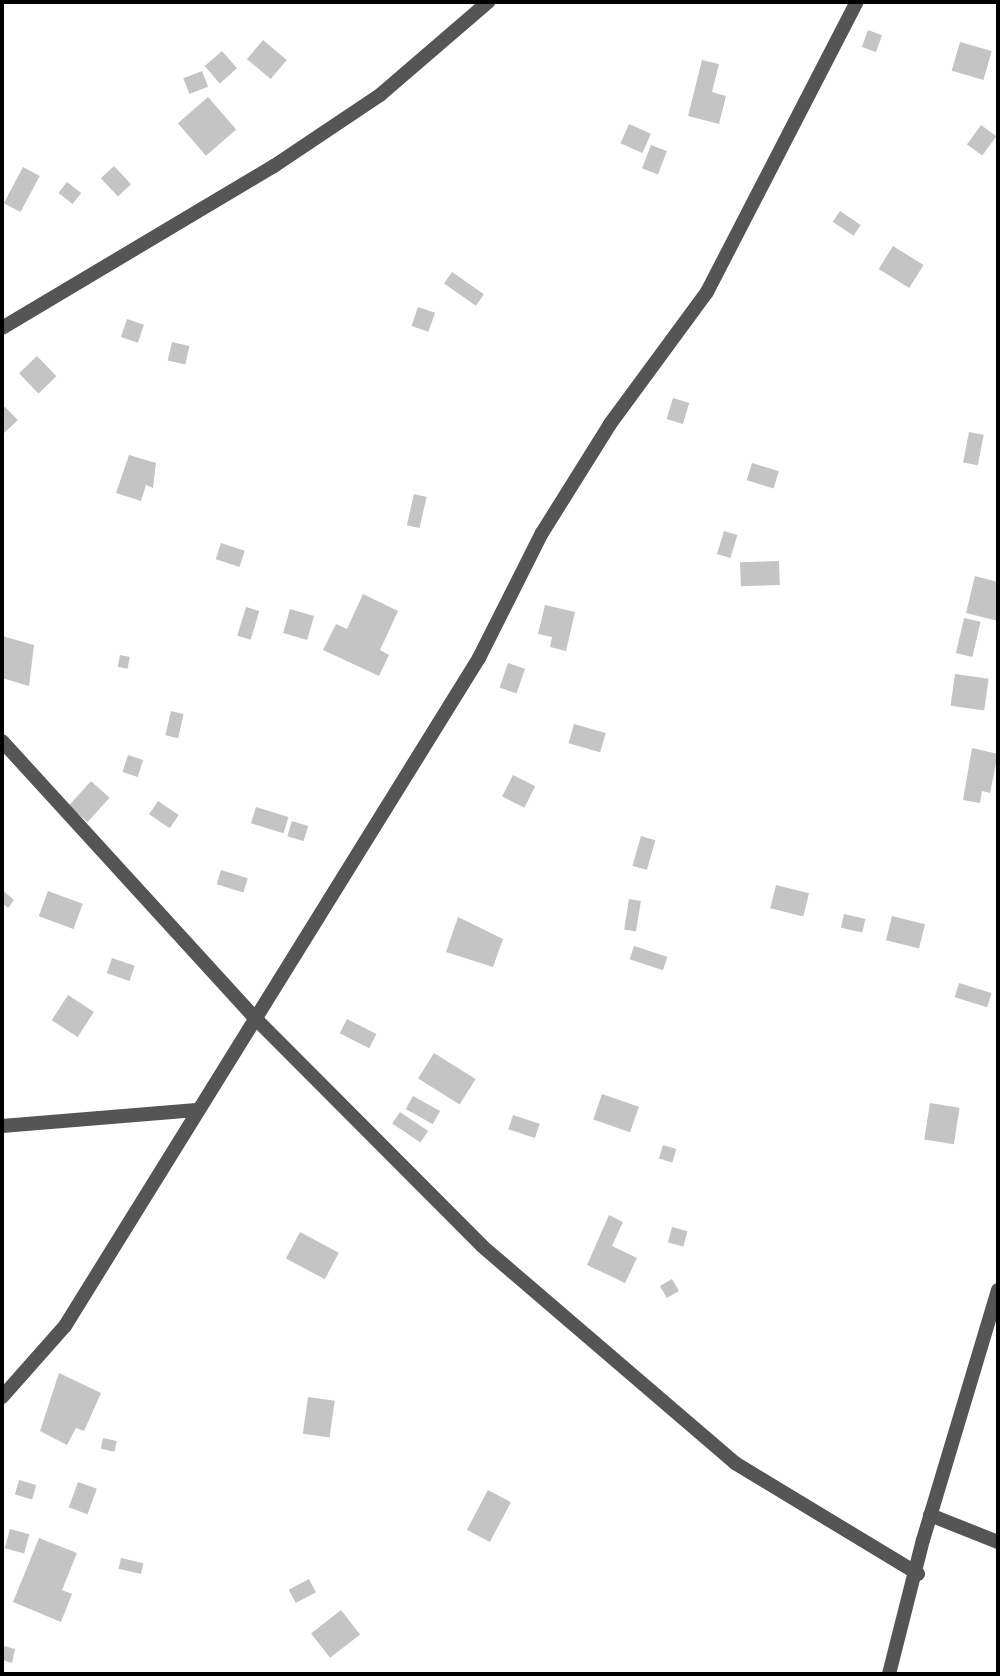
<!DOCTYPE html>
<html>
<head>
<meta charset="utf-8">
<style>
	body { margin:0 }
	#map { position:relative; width:1000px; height:1676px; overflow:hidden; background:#fff; font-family:Poppins,sans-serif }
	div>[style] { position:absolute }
	.building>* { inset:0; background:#c4c4c4; transform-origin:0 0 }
	.minor>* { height:14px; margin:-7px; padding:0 7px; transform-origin:7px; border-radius:7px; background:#555 }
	span { translate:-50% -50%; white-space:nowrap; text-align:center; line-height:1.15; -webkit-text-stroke:5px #fff; paint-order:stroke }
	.frame { position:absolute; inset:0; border:4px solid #000; pointer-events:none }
</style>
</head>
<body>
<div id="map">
	<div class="building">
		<i style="left:868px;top:30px;width:15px;height:18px;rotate:20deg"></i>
		<i style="left:263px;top:40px;width:31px;height:25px;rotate:40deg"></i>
		<i style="left:960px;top:42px;width:33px;height:30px;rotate:16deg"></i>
		<i style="left:222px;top:51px;width:23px;height:23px;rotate:49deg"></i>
		<i style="clip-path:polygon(702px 60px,719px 64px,712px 92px,726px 96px,719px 124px,688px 116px)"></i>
		<i style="left:202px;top:71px;width:17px;height:20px;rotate:69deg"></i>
		<i style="left:208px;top:97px;width:43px;height:40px;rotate:49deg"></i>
		<i style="left:629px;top:124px;width:24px;height:21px;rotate:24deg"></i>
		<i style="left:981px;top:125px;width:19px;height:24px;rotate:36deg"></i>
		<i style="left:651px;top:145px;width:17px;height:25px;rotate:21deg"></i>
		<i style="left:114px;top:166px;width:25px;height:18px;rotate:47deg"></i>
		<i style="left:23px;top:167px;width:19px;height:41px;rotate:28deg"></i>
		<i style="left:67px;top:182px;width:18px;height:14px;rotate:38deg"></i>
		<i style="left:840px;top:211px;width:25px;height:13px;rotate:34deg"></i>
		<i style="left:893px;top:246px;width:36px;height:27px;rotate:32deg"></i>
		<i style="left:452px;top:272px;width:39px;height:14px;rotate:35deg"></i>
		<i style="left:418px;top:307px;width:18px;height:20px;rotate:19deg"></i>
		<i style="left:127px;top:319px;width:18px;height:19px;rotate:19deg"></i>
		<i style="left:172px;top:342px;width:18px;height:19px;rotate:13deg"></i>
		<i style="left:37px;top:356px;width:28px;height:25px;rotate:46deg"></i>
		<i style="left:673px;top:398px;width:17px;height:22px;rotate:17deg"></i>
		<i style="clip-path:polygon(2px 404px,18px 420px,2px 435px)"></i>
		<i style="left:969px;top:432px;width:15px;height:31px;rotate:11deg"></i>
		<i style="clip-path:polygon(129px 455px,156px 463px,153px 488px,146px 485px,141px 501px,116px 493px)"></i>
		<i style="left:752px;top:463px;width:28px;height:18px;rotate:17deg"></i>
		<i style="left:414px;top:494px;width:13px;height:32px;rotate:13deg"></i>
		<i style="left:724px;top:531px;width:14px;height:24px;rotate:17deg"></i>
		<i style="left:221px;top:543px;width:25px;height:17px;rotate:18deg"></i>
		<i style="left:779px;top:561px;width:24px;height:39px;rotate:88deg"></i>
		<i style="clip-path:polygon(975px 576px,998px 582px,998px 621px,966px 613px)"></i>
		<i style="clip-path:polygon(363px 594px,398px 611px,380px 650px,389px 655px,379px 676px,323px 650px,336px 624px,347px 629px)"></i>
		<i style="clip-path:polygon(545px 605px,575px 612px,566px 651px,550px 647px,552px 637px,538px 634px)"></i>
		<i style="left:246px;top:607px;width:14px;height:30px;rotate:17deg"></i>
		<i style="left:290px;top:609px;width:25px;height:25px;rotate:16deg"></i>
		<i style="left:964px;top:618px;width:17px;height:36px;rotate:13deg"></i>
		<i style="clip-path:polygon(2px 636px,34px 645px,29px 686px,2px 678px)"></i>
		<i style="left:120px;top:655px;width:10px;height:12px;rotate:11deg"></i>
		<i style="left:508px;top:663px;width:18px;height:26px;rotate:19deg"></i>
		<i style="left:955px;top:674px;width:34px;height:32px;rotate:8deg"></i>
		<i style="left:171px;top:711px;width:13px;height:25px;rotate:13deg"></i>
		<i style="left:574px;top:724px;width:33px;height:20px;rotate:16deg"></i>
		<i style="clip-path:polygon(972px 748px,998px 754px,990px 793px,982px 791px,980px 803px,963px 800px)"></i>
		<i style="left:128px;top:755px;width:16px;height:18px;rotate:18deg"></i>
		<i style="left:513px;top:775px;width:25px;height:24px;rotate:27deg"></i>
		<i style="left:91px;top:781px;width:25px;height:33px;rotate:42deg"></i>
		<i style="left:158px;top:801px;width:25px;height:16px;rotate:34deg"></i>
		<i style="left:256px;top:807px;width:34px;height:17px;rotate:17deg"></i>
		<i style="left:292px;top:821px;width:17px;height:16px;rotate:17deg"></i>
		<i style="left:641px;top:836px;width:15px;height:31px;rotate:16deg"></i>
		<i style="left:221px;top:870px;width:28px;height:15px;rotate:17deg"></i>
		<i style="left:776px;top:885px;width:34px;height:24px;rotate:14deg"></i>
		<i style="clip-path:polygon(2px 890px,14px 900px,8px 908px,2px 903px)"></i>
		<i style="left:48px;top:891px;width:37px;height:27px;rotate:20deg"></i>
		<i style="left:629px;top:899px;width:12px;height:31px;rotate:9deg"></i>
		<i style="left:844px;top:914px;width:22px;height:14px;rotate:13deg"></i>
		<i style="left:892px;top:916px;width:34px;height:25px;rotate:14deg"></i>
		<i style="clip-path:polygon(458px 917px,503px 939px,493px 967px,446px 952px)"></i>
		<i style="left:634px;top:946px;width:35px;height:14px;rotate:18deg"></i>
		<i style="left:112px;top:958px;width:24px;height:16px;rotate:19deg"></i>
		<i style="left:959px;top:983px;width:34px;height:15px;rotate:17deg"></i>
		<i style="left:68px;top:995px;width:31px;height:30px;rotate:33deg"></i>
		<i style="left:347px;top:1019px;width:33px;height:16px;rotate:27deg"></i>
		<i style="left:434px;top:1053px;width:49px;height:30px;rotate:32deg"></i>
		<i style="left:602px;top:1094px;width:39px;height:27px;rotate:19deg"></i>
		<i style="left:413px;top:1096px;width:31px;height:15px;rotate:29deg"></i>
		<i style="left:930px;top:1103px;width:30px;height:37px;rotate:9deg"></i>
		<i style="left:400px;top:1112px;width:34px;height:14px;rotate:34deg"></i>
		<i style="left:513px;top:1115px;width:28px;height:15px;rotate:18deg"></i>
		<i style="left:663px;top:1145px;width:14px;height:14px;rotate:17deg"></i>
		<i style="clip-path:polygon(609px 1215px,623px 1222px,612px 1246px,637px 1258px,625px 1283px,587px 1265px)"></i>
		<i style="left:672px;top:1227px;width:16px;height:16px;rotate:15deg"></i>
		<i style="left:300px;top:1232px;width:44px;height:30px;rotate:28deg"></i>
		<i style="left:672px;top:1279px;width:14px;height:14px;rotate:60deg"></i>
		<i style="clip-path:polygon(59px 1373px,101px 1393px,84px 1431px,76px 1428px,67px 1445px,40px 1431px)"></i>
		<i style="left:308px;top:1397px;width:27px;height:37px;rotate:8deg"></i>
		<i style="left:103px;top:1438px;width:14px;height:11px;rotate:12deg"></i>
		<i style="left:19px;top:1480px;width:18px;height:15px;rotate:16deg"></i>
		<i style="left:78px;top:1482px;width:20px;height:27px;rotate:20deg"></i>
		<i style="left:488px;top:1490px;width:26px;height:45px;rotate:28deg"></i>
		<i style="left:10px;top:1529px;width:20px;height:20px;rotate:15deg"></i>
		<i style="clip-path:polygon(39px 1538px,77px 1553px,62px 1590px,72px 1594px,61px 1622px,13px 1602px)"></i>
		<i style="left:121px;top:1558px;width:23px;height:11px;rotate:13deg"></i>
		<i style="left:309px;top:1579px;width:15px;height:23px;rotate:62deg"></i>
		<i style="left:341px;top:1610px;width:31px;height:38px;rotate:52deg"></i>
		<i style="clip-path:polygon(4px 1646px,15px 1649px,12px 1663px,2px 1660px)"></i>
	</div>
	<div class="minor">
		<i style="left:2px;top:328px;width:317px;rotate:-30.8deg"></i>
		<i style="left:274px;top:166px;width:128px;rotate:-33.8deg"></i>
		<i style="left:380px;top:95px;width:143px;rotate:-40.7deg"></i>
		<i style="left:2px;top:741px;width:374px;rotate:47.6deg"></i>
		<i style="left:254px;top:1017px;width:323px;rotate:45.1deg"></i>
		<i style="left:482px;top:1246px;width:333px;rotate:40.6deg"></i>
		<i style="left:735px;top:1463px;width:214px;rotate:31.2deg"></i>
		<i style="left:2px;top:1126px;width:195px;rotate:-4.7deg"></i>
		<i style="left:2px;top:1397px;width:95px;rotate:-48.4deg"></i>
		<i style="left:65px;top:1326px;width:786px;rotate:-58.21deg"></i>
		<i style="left:479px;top:658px;width:140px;rotate:-63.3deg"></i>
		<i style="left:542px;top:533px;width:128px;rotate:-58deg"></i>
		<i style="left:610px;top:424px;width:164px;rotate:-53.7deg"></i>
		<i style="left:707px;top:292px;width:326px;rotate:-62.7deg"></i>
		<i style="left:930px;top:1515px;width:73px;rotate:21.7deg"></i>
		<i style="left:889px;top:1674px;width:138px;rotate:-75.8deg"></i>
		<i style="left:923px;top:1540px;width:261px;rotate:-73.3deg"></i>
	</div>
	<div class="frame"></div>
</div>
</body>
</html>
